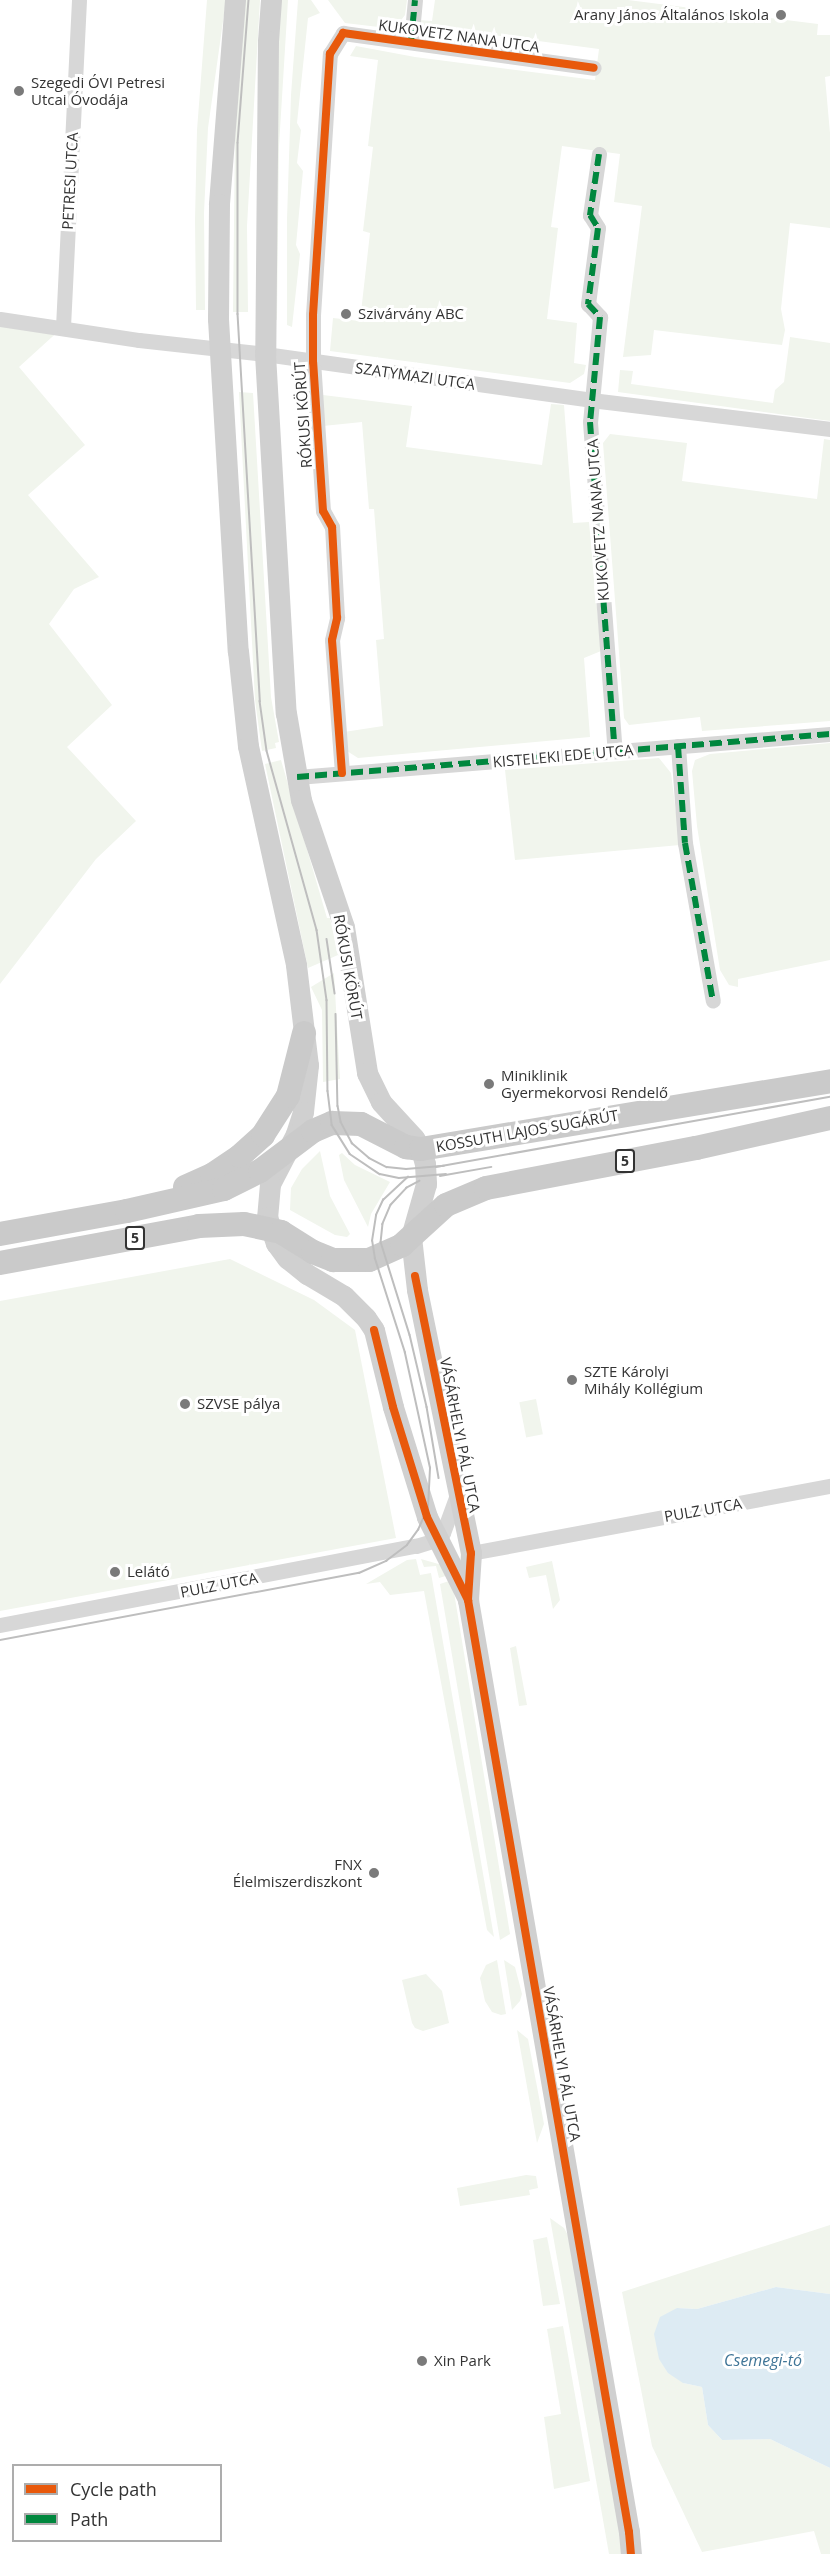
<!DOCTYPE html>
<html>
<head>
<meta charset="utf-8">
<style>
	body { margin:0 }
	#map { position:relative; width:830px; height:2554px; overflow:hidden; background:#fff; font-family:"Open Sans",sans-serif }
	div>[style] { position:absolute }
	.green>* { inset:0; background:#f1f5ed; transform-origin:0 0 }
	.water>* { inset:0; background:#ddebf3 }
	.street>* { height:15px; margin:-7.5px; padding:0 7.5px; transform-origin:7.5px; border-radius:7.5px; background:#d7d7d7 }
	.secondary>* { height:21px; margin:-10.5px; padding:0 10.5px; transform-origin:10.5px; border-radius:10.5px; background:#d0d0d0 }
	.primary>* { height:24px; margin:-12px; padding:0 12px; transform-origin:12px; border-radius:12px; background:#cacaca }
	.tram>* { height:1.5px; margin:-0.75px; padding:0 0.75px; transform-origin:0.75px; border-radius:0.75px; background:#bebebe }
	.quiet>* { height:6px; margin-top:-3px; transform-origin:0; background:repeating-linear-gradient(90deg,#00873e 0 12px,transparent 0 18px) }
	.cycleway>* { height:8px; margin:-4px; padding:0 4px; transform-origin:4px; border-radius:4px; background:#e8590c }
	.dots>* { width:16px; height:16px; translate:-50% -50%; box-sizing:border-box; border:3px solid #fff; border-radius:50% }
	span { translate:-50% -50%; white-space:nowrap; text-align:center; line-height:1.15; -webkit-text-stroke:6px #fff; paint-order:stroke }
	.shield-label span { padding:2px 4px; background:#fff; border:2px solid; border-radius:4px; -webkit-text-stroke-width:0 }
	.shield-label { font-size:14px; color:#333; font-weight:700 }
	.poi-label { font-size:15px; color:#333 }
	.right { translate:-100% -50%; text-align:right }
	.left { translate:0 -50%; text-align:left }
	.street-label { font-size:15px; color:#333 }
	.water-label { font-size:16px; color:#3f7597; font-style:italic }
	.legend { position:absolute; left:12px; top:2464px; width:210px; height:78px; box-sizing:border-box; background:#fff; border:2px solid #adadad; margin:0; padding:8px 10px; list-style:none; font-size:18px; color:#333 }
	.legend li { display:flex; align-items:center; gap:12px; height:30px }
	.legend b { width:30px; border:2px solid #adadad }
</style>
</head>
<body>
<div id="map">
	<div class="green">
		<i style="clip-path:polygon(207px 0,226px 0,208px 128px,204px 213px,205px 310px,196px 310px,195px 220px,197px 130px)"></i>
		<i style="clip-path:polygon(244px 0,260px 0,247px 226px,248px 312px,233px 312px,235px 137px)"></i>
		<i style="clip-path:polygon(279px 0,288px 0,279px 146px,277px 320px,274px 319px,274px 249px)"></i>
		<i style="clip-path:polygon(298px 0,311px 0,320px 13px,308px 18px,297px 123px,301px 130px,297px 163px,303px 171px,296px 245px,300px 254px,292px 327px,287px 325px,287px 219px,291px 95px)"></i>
		<i style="clip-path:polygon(328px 0,407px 0,405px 15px,398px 24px,387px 28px,345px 23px)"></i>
		<i style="clip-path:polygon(435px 0,628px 0,818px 24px,817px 35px,830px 35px,830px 76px,825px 77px,830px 133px,830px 228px,790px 223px,781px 309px,785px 330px,782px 345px,654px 330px,651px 355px,623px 357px,642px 206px,614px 202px,620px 154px,562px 146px,551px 227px,558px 228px,547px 319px,577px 323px,574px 363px,586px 365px,584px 374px,570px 383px,330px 351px,333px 318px,360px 321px,370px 233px,363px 231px,373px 147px,368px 146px,378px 60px,350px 56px,356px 46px,415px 57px,595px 80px,599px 49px,441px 28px,438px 42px,421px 29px,420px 20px,432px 21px)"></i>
		<i style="clip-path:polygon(0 319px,63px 327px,19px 367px,85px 445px,28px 495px,99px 577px,74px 589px,49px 624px,112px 705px,67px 747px,136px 821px,96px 859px,0 984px)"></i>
		<i style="clip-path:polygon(790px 337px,830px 343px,830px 421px,618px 392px,620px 370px,633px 371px,631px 384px,773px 403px,775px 390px,784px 382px)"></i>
		<i style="clip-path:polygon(239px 392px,253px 393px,271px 697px,279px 742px,275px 743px,276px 748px,262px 751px,255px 700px)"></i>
		<i style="clip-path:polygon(323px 395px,412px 406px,406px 447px,542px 465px,551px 404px,564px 405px,573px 523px,589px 522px,601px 651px,584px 658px,590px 737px,358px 758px,347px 751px,344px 732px,383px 726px,376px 640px,384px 639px,374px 509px,369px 509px,362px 422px,323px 426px)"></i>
		<i style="clip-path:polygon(610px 434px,687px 443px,682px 481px,817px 499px,824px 439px,830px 440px,830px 721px,702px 731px,700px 717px,629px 725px,624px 718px,603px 443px)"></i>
		<i style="clip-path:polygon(830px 743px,830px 960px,738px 979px,738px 987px,729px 985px,720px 970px,697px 826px,692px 771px,695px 760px,710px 754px)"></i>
		<i style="clip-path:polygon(659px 758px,671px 773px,680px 845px,515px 860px,505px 770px)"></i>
		<i style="clip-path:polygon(281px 760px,327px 918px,330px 918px,338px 955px,308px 968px,265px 764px)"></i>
		<i style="clip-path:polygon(334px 973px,340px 1079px,323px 1082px,322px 1010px,311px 987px)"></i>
		<i style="clip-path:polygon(320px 1151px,330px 1196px,350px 1234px,347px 1237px,335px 1235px,290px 1210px,291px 1188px,302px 1169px)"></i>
		<i style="clip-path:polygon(342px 1153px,355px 1165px,390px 1182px,371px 1214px,368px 1227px,344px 1180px,339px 1155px)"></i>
		<i style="clip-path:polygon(230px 1259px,314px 1300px,355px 1330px,396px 1538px,0 1611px,0 1301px)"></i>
		<i style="left:536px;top:1399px;width:36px;height:17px;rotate:79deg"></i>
		<i style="clip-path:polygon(416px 1559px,420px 1575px,431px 1573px,494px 1937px,487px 1930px,424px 1591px,390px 1595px,380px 1582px,366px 1584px,407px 1560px)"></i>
		<i style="clip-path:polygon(421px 1559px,442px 1565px,449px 1575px,439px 1578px,436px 1566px,424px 1567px)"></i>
		<i style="clip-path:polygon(552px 1561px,560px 1600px,553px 1609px,546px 1575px,529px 1578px,526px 1567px)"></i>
		<i style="clip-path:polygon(452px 1580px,510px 1934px,500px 1940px,440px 1584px)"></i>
		<i style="clip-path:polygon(516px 1646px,527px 1705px,519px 1706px,510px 1648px)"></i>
		<i style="clip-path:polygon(497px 1960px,506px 2014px,501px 2015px,492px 2012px,485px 2001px,480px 1978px,486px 1965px)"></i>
		<i style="clip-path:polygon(504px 1960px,515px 1967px,522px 1994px,520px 2001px,512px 2010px)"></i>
		<i style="clip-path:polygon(426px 1974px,442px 1991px,449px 2023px,423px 2031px,415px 2028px,412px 2023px,402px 1980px)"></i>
		<i style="clip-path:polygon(517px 2030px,528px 2039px,544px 2124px,537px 2143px)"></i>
		<i style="clip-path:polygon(526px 2175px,536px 2176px,538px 2188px,529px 2190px,530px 2195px,460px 2206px,457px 2188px)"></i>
		<i style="clip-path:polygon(550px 2218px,564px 2228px,570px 2239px,625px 2554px,609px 2554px)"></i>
		<i style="clip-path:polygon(830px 2225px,830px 2294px,776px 2287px,697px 2309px,677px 2308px,683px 2383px,702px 2387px,708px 2425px,722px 2440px,770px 2439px,830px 2468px,830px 2554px,821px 2554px,814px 2531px,702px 2552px,652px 2446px,622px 2292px)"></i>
		<i style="clip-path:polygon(547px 2237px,560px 2304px,543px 2306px,533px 2240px)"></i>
		<i style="clip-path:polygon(563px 2326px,590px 2481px,554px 2489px,544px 2417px,561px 2414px,547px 2329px)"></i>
	</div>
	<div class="water">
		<i style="clip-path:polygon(776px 2287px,830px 2294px,830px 2468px,770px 2439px,722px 2440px,708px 2425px,702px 2387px,683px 2383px,668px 2373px,659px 2359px,654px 2334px,660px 2317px,677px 2308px,697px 2309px)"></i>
	</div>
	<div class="street">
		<i style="left:411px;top:42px;width:42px;rotate:-84.6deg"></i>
		<i style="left:599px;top:154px;width:62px;rotate:98.4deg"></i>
		<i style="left:590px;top:215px;width:15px;rotate:58deg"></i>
		<i style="left:598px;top:228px;width:77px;rotate:97.5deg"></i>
		<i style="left:588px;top:304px;width:18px;rotate:47deg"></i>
		<i style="left:600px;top:317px;width:105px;rotate:95.4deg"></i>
		<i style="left:590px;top:422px;width:330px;rotate:85.7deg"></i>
		<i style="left:0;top:319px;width:141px;rotate:8.6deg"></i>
		<i style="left:139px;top:340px;width:127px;rotate:6.3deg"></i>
		<i style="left:265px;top:354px;width:329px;rotate:8deg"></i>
		<i style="left:591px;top:400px;width:241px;rotate:6.9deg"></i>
		<i style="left:63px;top:327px;width:327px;rotate:-87.2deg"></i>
		<i style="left:678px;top:746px;width:97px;rotate:85.9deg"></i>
		<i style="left:685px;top:843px;width:160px;rotate:80deg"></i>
		<i style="left:342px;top:773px;width:133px;rotate:-94.3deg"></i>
		<i style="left:332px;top:640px;width:23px;rotate:-77deg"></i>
		<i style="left:337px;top:618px;width:91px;rotate:-93.1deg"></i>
		<i style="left:332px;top:527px;width:18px;rotate:-119deg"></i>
		<i style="left:323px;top:511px;width:149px;rotate:-93.8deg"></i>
		<i style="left:313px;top:362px;width:47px;rotate:-90deg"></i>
		<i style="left:313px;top:315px;width:262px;rotate:-86.3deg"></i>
		<i style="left:330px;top:54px;width:25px;rotate:-58deg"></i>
		<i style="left:343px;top:33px;width:253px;rotate:7.9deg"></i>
		<i style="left:297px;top:777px;width:535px;rotate:-4.61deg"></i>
		<i style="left:471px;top:1553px;width:365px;rotate:-10.6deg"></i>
		<i style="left:0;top:1625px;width:423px;rotate:-10.8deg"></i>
		<i style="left:416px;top:1546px;width:21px;rotate:-17deg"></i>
		<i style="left:436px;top:1540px;width:10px;rotate:-45deg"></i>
		<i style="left:443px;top:1533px;width:40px;rotate:-69.8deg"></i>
	</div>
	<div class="secondary">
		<i style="left:235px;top:0;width:205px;rotate:94.5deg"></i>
		<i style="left:219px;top:204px;width:115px;rotate:90.5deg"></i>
		<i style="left:218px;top:319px;width:333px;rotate:86.6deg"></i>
		<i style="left:238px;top:651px;width:96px;rotate:84deg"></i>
		<i style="left:248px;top:746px;width:224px;rotate:77.6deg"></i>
		<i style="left:296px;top:965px;width:101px;rotate:83.2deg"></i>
		<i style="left:308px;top:1065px;width:47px;rotate:96.1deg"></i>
		<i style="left:303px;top:1112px;width:23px;rotate:108deg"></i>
		<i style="left:296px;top:1134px;width:56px;rotate:117.5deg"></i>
		<i style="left:270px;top:1184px;width:33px;rotate:95deg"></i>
		<i style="left:267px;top:1217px;width:28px;rotate:71deg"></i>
		<i style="left:276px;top:1243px;width:19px;rotate:54deg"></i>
		<i style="left:287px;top:1258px;width:26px;rotate:39deg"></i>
		<i style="left:307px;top:1274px;width:43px;rotate:30.7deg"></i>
		<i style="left:344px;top:1296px;width:31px;rotate:45deg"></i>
		<i style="left:366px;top:1318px;width:14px;rotate:56deg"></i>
		<i style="left:374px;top:1330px;width:79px;rotate:76.1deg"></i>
		<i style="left:393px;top:1407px;width:115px;rotate:72.8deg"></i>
		<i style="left:427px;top:1517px;width:92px;rotate:63.4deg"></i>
		<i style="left:271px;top:0;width:41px;rotate:94.2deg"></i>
		<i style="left:268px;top:41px;width:313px;rotate:90.5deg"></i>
		<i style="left:265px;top:354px;width:360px;rotate:86.7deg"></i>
		<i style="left:286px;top:713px;width:88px;rotate:80.2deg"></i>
		<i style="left:301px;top:800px;width:134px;rotate:71.3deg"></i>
		<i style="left:344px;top:927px;width:148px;rotate:81deg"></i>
		<i style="left:367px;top:1073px;width:32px;rotate:64deg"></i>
		<i style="left:381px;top:1102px;width:49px;rotate:47.5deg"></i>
		<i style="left:414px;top:1138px;width:13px;rotate:58deg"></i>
		<i style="left:421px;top:1149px;width:16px;rotate:75deg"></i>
		<i style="left:425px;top:1164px;width:20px;rotate:87deg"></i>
		<i style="left:426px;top:1184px;width:55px;rotate:105.8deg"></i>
		<i style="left:411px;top:1237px;width:53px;rotate:83.5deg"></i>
		<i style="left:417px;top:1290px;width:268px;rotate:78.4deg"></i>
		<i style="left:471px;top:1553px;width:47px;rotate:93.7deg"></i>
		<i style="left:468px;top:1600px;width:946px;rotate:80.2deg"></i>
		<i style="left:629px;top:2532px;width:22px;rotate:85deg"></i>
	</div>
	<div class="primary">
		<i style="left:185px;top:1187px;width:30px;rotate:-24deg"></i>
		<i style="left:212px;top:1175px;width:34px;rotate:-34deg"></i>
		<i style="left:240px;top:1156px;width:31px;rotate:-42deg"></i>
		<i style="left:263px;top:1135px;width:46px;rotate:-57.3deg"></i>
		<i style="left:288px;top:1096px;width:65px;rotate:-75.7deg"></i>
		<i style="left:0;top:1234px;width:129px;rotate:-10.3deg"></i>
		<i style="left:127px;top:1211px;width:99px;rotate:-12.8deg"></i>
		<i style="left:224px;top:1189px;width:40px;rotate:-26.6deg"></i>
		<i style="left:260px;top:1171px;width:66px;rotate:-37deg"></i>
		<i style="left:313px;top:1131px;width:21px;rotate:-23deg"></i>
		<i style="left:332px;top:1123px;width:29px;rotate:2deg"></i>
		<i style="left:361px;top:1124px;width:51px;rotate:27.1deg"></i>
		<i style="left:406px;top:1147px;width:15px;rotate:8deg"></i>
		<i style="left:421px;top:1149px;width:415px;rotate:-9.4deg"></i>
		<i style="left:0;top:1263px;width:202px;rotate:-10.5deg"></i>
		<i style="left:199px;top:1226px;width:45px;rotate:-2.5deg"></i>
		<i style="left:244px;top:1224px;width:38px;rotate:12deg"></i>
		<i style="left:281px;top:1232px;width:38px;rotate:32deg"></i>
		<i style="left:313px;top:1252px;width:22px;rotate:22deg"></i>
		<i style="left:333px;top:1260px;width:36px"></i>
		<i style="left:369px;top:1260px;width:36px;rotate:-24deg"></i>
		<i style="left:402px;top:1245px;width:59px;rotate:-42.3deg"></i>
		<i style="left:446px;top:1205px;width:43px;rotate:-23deg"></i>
		<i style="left:486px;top:1188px;width:214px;rotate:-10.8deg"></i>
		<i style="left:696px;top:1148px;width:137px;rotate:-12.6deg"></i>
	</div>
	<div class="tram">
		<i style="left:249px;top:0;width:143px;rotate:94.4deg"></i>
		<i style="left:238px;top:143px;width:171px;rotate:90deg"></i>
		<i style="left:238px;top:314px;width:388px;rotate:86.7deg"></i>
		<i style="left:260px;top:701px;width:50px;rotate:82deg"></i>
		<i style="left:267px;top:751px;width:186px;rotate:74.4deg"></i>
		<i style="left:317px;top:930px;width:71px;rotate:81.9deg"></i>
		<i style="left:327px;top:1000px;width:91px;rotate:89.4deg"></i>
		<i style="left:328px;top:1091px;width:34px;rotate:83deg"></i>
		<i style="left:332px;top:1125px;width:34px;rotate:58deg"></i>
		<i style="left:350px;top:1154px;width:36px;rotate:34deg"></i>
		<i style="left:380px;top:1174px;width:19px;rotate:12deg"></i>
		<i style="left:399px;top:1178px;width:47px;rotate:-4.9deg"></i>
		<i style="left:327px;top:939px;width:55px;rotate:81.6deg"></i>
		<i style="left:336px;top:1014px;width:92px;rotate:88.8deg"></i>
		<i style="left:338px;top:1106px;width:16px;rotate:79deg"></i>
		<i style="left:341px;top:1122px;width:24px;rotate:62deg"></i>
		<i style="left:352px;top:1143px;width:23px;rotate:41deg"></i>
		<i style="left:369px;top:1158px;width:20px;rotate:27deg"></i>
		<i style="left:387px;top:1167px;width:19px;rotate:6deg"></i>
		<i style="left:406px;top:1169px;width:38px;rotate:-5deg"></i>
		<i style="left:436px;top:1167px;width:400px;rotate:-10.1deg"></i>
		<i style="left:440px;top:1176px;width:52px;rotate:-10deg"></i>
		<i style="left:420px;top:1181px;width:15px;rotate:152deg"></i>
		<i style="left:407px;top:1188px;width:23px;rotate:133deg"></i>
		<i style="left:391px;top:1205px;width:21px;rotate:113deg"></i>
		<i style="left:383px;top:1224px;width:18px;rotate:96deg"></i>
		<i style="left:381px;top:1242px;width:97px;rotate:72.7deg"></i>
		<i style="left:410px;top:1335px;width:74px;rotate:76.7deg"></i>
		<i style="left:427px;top:1407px;width:72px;rotate:80.4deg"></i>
		<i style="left:0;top:1640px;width:365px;rotate:-10.6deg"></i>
		<i style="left:359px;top:1573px;width:30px;rotate:-24deg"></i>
		<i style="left:386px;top:1561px;width:26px;rotate:-37deg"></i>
		<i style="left:407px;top:1545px;width:19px;rotate:-54deg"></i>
		<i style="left:418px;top:1530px;width:24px;rotate:-66deg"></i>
		<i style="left:428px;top:1508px;width:40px;rotate:-87.1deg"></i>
		<i style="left:430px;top:1468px;width:118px;rotate:-102.3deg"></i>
		<i style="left:405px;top:1353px;width:99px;rotate:-107.7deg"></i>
		<i style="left:375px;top:1259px;width:18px;rotate:-99deg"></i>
		<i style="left:372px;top:1241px;width:26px;rotate:-81deg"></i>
		<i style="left:376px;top:1215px;width:17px;rotate:-65deg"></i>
		<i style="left:383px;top:1200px;width:34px;rotate:-43deg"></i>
	</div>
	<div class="quiet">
		<i style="left:411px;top:42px;width:42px;rotate:-84.6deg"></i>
		<i style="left:599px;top:154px;width:62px;rotate:98.4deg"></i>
		<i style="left:590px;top:215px;width:15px;rotate:58deg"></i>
		<i style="left:598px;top:228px;width:77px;rotate:97.5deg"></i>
		<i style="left:588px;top:304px;width:18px;rotate:47deg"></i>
		<i style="left:600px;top:317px;width:105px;rotate:95.4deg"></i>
		<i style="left:590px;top:422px;width:330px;rotate:85.7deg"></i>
		<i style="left:678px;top:746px;width:97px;rotate:85.9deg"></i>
		<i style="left:685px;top:843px;width:160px;rotate:80deg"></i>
		<i style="left:297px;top:777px;width:535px;rotate:-4.61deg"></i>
	</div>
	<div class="cycleway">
		<i style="left:342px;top:773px;width:133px;rotate:-94.3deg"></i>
		<i style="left:332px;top:640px;width:23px;rotate:-77deg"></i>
		<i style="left:337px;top:618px;width:91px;rotate:-93.1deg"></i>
		<i style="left:332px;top:527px;width:18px;rotate:-119deg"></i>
		<i style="left:323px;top:511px;width:149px;rotate:-93.8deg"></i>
		<i style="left:313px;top:362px;width:47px;rotate:-90deg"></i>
		<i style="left:313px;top:315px;width:262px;rotate:-86.3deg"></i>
		<i style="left:330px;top:54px;width:25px;rotate:-58deg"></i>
		<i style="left:343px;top:33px;width:253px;rotate:7.9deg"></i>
		<i style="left:415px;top:1276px;width:283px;rotate:78.6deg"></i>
		<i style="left:471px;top:1553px;width:47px;rotate:93.7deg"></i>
		<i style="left:468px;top:1600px;width:946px;rotate:80.2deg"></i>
		<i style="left:629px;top:2532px;width:22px;rotate:85deg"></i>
		<i style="left:374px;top:1330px;width:79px;rotate:76.1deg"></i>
		<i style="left:393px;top:1407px;width:115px;rotate:72.8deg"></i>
		<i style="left:427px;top:1517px;width:93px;rotate:63.7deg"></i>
	</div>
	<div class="dots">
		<i style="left:781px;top:15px;background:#7a7a7a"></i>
		<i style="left:19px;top:91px;background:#7a7a7a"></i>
		<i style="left:346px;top:314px;background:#7a7a7a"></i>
		<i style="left:489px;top:1084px;background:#7a7a7a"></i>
		<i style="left:572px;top:1380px;background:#7a7a7a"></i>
		<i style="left:185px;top:1404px;background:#7a7a7a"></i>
		<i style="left:115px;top:1572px;background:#7a7a7a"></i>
		<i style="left:374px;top:1873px;background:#7a7a7a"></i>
		<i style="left:422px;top:2361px;background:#7a7a7a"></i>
	</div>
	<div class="shield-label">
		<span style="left:625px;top:1161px">5</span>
		<span style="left:135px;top:1238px">5</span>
	</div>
	<div class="poi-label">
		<span class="right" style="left:769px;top:15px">Arany János Általános Iskola</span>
		<span class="left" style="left:31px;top:91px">Szegedi ÓVI Petresi<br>Utcai Óvodája</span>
		<span class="left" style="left:358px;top:314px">Szivárvány ABC</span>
		<span class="left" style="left:501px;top:1084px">Miniklinik<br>Gyermekorvosi Rendelő</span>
		<span class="left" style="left:584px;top:1380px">SZTE Károlyi<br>Mihály Kollégium</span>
		<span class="left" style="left:197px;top:1404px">SZVSE pálya</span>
		<span class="left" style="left:127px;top:1572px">Lelátó</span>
		<span class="right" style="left:362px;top:1873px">FNX<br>Élelmiszerdiszkont</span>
		<span class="left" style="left:434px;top:2361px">Xin Park</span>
	</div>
	<div class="street-label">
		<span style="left:459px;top:36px;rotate:8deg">KUKOVETZ NANA UTCA</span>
		<span style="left:70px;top:181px;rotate:-87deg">PETRESI UTCA</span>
		<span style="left:415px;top:376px;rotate:8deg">SZATYMAZI UTCA</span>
		<span style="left:303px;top:415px;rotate:-94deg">RÓKUSI KÖRÚT</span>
		<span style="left:598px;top:520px;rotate:-94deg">KUKOVETZ NANA UTCA</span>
		<span style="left:563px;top:756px;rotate:-5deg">KISTELEKI EDE UTCA</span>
		<span style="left:348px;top:967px;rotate:80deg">RÓKUSI KÖRÚT</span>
		<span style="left:527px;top:1131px;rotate:-10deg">KOSSUTH LAJOS SUGÁRÚT</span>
		<span style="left:460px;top:1435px;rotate:79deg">VÁSÁRHELYI PÁL UTCA</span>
		<span style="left:703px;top:1510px;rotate:-10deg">PULZ UTCA</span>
		<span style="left:219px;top:1585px;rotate:-11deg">PULZ UTCA</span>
		<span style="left:562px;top:2064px;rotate:80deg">VÁSÁRHELYI PÁL UTCA</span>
	</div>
	<div class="water-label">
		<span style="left:763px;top:2360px">Csemegi-tó</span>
	</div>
	<ul class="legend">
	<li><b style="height:8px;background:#e8590c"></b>Cycle path</li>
	<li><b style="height:8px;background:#00873e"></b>Path</li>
	</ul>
</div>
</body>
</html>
